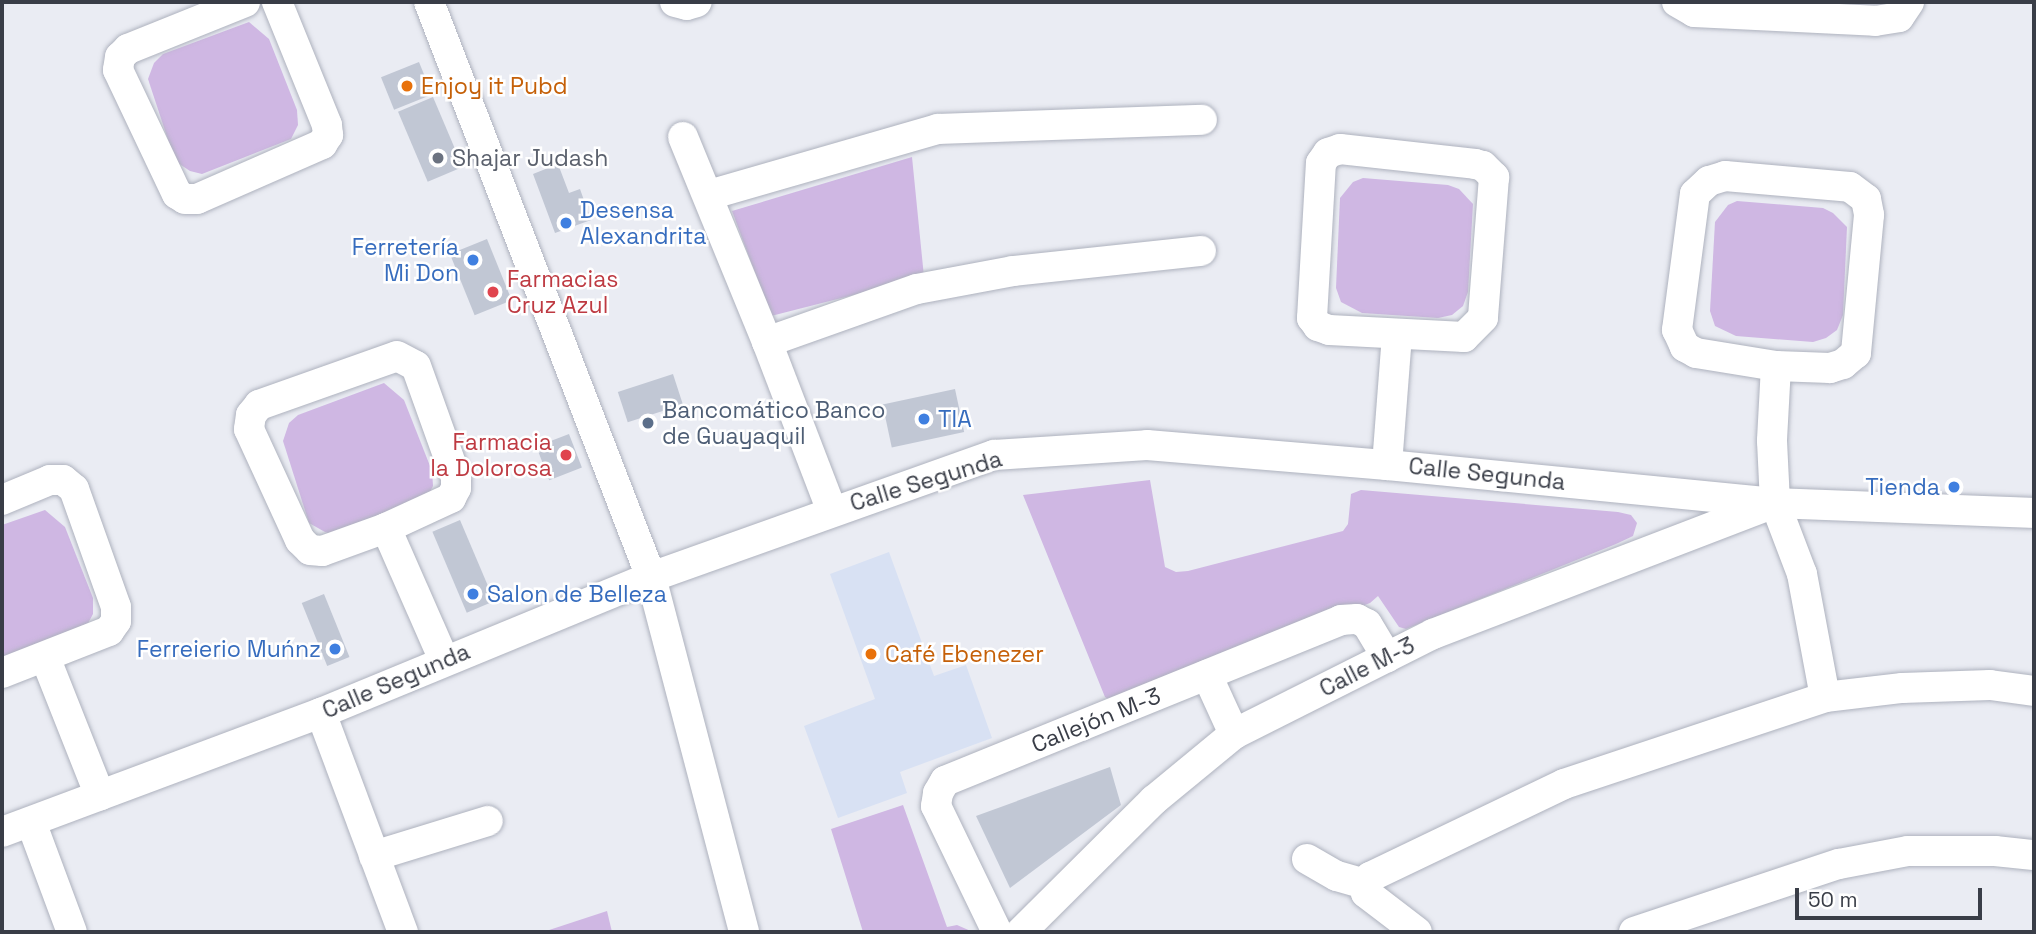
<!DOCTYPE html>
<html>
<head>
<meta charset="utf-8">
<style>
	body { margin:0 }
	#map { position:relative; width:2036px; height:934px; overflow:hidden; background:#eaecf3; font-family:"Space Grotesk",sans-serif }
	div>[style] { position:absolute }
	.commercial>* { inset:0; background:#d8e1f3 }
	.green>* { inset:0; background:#cfb7e3 }
	.building>* { inset:0; background:#c1c7d4; transform-origin:0 0 }
	.roads { filter:drop-shadow(0 0 2px #aeb2be) drop-shadow(0 0 2px #aeb2be) }
	.minor>* { height:30px; margin:-15px; padding:0 15px; transform-origin:15px; border-radius:15px; background:#fff }
	.dots>* { width:19px; height:19px; translate:-50% -50%; box-sizing:border-box; border:4px solid #fff; border-radius:50% }
	span { translate:-50% -50%; white-space:nowrap; text-align:center; line-height:1.15; -webkit-text-stroke:5px #fff; paint-order:stroke }
	.food-label { font-size:23px; color:#c56008 }
	.left { translate:0 -50%; text-align:left }
	.worship-label { font-size:23px; color:#5b616d }
	.shop-label { font-size:23px; color:#366cbe }
	.right { translate:-100% -50%; text-align:right }
	.health-label { font-size:23px; color:#be3a42 }
	.service-label { font-size:23px; color:#4e5e75 }
	.street-label { font-size:23px; color:#393d47 }
	.frame { position:absolute; inset:0; border:4px solid #393d47; pointer-events:none }
	.scale { position:absolute; left:1795px; top:888px; width:187px; height:32px; box-sizing:border-box; border:4px solid #393d47; border-top:0; padding-left:9px; font-size:21px; line-height:24px; white-space:nowrap; color:#393d47; -webkit-text-stroke:5px #fff; paint-order:stroke }
</style>
</head>
<body>
<div id="map">
	<div class="commercial">
		<i style="clip-path:polygon(889px 552px,934px 676px,966px 665px,992px 738px,900px 772px,907px 793px,838px 818px,804px 726px,875px 699px,830px 574px)"></i>
	</div>
	<div class="green">
		<i style="clip-path:polygon(249px 22px,269px 39px,297px 110px,298px 125px,291px 139px,202px 174px,190px 171px,175px 161px,148px 79px,154px 63px,163px 54px)"></i>
		<i style="clip-path:polygon(912px 157px,924px 277px,771px 316px,732px 211px)"></i>
		<i style="clip-path:polygon(1363px 178px,1448px 185px,1459px 189px,1473px 204px,1468px 292px,1463px 306px,1452px 315px,1438px 318px,1362px 313px,1341px 302px,1336px 288px,1340px 198px,1353px 182px)"></i>
		<i style="clip-path:polygon(1737px 201px,1823px 208px,1833px 213px,1847px 227px,1843px 315px,1837px 330px,1826px 338px,1813px 342px,1736px 336px,1715px 326px,1710px 311px,1715px 222px,1728px 205px)"></i>
		<i style="clip-path:polygon(384px 383px,404px 400px,432px 471px,433px 486px,426px 500px,337px 536px,325px 532px,309px 523px,283px 441px,289px 423px,298px 415px)"></i>
		<i style="clip-path:polygon(1150px 480px,1165px 567px,1176px 572px,1188px 571px,1343px 531px,1348px 524px,1351px 494px,1361px 490px,1618px 512px,1631px 515px,1637px 523px,1633px 536px,1616px 544px,1406px 629px,1399px 627px,1378px 596px,1370px 603px,1111px 701px,1105px 697px,1023px 495px)"></i>
		<i style="clip-path:polygon(45px 510px,65px 527px,93px 598px,93px 614px,86px 627px,2px 661px,2px 525px)"></i>
		<i style="clip-path:polygon(903px 805px,947px 927px,957px 925px,973px 932px,863px 932px,831px 829px)"></i>
		<i style="clip-path:polygon(607px 911px,612px 932px,543px 932px)"></i>
	</div>
	<div class="building">
		<i style="left:419px;top:62px;width:35px;height:41px;rotate:68deg"></i>
		<i style="left:433px;top:97px;width:76px;height:38px;rotate:67deg"></i>
		<i style="clip-path:polygon(558px 164px,569px 193px,580px 189px,591px 220px,555px 233px,533px 174px)"></i>
		<i style="left:487px;top:239px;width:66px;height:40px;rotate:68deg"></i>
		<i style="left:673px;top:374px;width:32px;height:58px;rotate:72deg"></i>
		<i style="left:955px;top:389px;width:44px;height:74px;rotate:78deg"></i>
		<i style="left:569px;top:434px;width:36px;height:35px;rotate:69deg"></i>
		<i style="left:460px;top:520px;width:88px;height:30px;rotate:67deg"></i>
		<i style="left:324px;top:594px;width:68px;height:24px;rotate:68deg"></i>
		<i style="clip-path:polygon(1110px 767px,1121px 805px,1010px 888px,976px 816px)"></i>
	</div>
	<div class="roads">
		<div class="minor">
			<i style="left:245px;top:2px;width:126px;rotate:158.1deg"></i>
			<i style="left:128px;top:49px;width:11px;rotate:135deg"></i>
			<i style="left:120px;top:57px;width:13px;rotate:99deg"></i>
			<i style="left:118px;top:70px;width:137px;rotate:64.6deg"></i>
			<i style="left:177px;top:194px;width:9px;rotate:32deg"></i>
			<i style="left:185px;top:199px;width:12px"></i>
			<i style="left:197px;top:199px;width:137px;rotate:-23.7deg"></i>
			<i style="left:322px;top:144px;width:11px;rotate:-56deg"></i>
			<i style="left:328px;top:135px;width:10px;rotate:-96deg"></i>
			<i style="left:327px;top:125px;width:133px;rotate:-112.1deg"></i>
			<i style="left:429px;top:2px;width:616px;rotate:68.89deg"></i>
			<i style="left:651px;top:577px;width:367px;rotate:75.3deg"></i>
			<i style="left:675px;top:2px;width:12px;rotate:14deg"></i>
			<i style="left:687px;top:5px;width:10px;rotate:-17deg"></i>
			<i style="left:1677px;top:2px;width:20px;rotate:30deg"></i>
			<i style="left:1694px;top:12px;width:181px;rotate:2.8deg"></i>
			<i style="left:1875px;top:21px;width:24px;rotate:-9deg"></i>
			<i style="left:1899px;top:17px;width:18px;rotate:-56deg"></i>
			<i style="left:683px;top:137px;width:222px;rotate:67.7deg"></i>
			<i style="left:767px;top:342px;width:181px;rotate:69deg"></i>
			<i style="left:1340px;top:149px;width:136px;rotate:6.3deg"></i>
			<i style="left:1475px;top:164px;width:8px;rotate:14deg"></i>
			<i style="left:1483px;top:166px;width:16px;rotate:45deg"></i>
			<i style="left:1494px;top:177px;width:141px;rotate:94.5deg"></i>
			<i style="left:1483px;top:318px;width:27px;rotate:135deg"></i>
			<i style="left:1464px;top:337px;width:135px;rotate:-177deg"></i>
			<i style="left:1329px;top:330px;width:12px;rotate:-160deg"></i>
			<i style="left:1318px;top:326px;width:10px;rotate:-127deg"></i>
			<i style="left:1312px;top:318px;width:155px;rotate:-86.7deg"></i>
			<i style="left:1321px;top:163px;width:12px;rotate:-55deg"></i>
			<i style="left:1328px;top:153px;width:13px;rotate:-18deg"></i>
			<i style="left:1725px;top:176px;width:125px;rotate:5deg"></i>
			<i style="left:1850px;top:187px;width:20px;rotate:37deg"></i>
			<i style="left:1866px;top:199px;width:16px;rotate:79deg"></i>
			<i style="left:1869px;top:215px;width:139px;rotate:95.4deg"></i>
			<i style="left:1856px;top:353px;width:17px;rotate:140deg"></i>
			<i style="left:1843px;top:364px;width:14px;rotate:163deg"></i>
			<i style="left:1830px;top:368px;width:54px;rotate:-177.9deg"></i>
			<i style="left:1776px;top:366px;width:81px;rotate:-170.8deg"></i>
			<i style="left:1696px;top:353px;width:13px;rotate:-151deg"></i>
			<i style="left:1685px;top:347px;width:19px;rotate:-115deg"></i>
			<i style="left:1677px;top:330px;width:137px;rotate:-82.5deg"></i>
			<i style="left:1695px;top:194px;width:19px;rotate:-43deg"></i>
			<i style="left:1709px;top:181px;width:17px;rotate:-17deg"></i>
			<i style="left:709px;top:195px;width:238px;rotate:-16.1deg"></i>
			<i style="left:938px;top:129px;width:264px;rotate:-2deg"></i>
			<i style="left:767px;top:342px;width:159px;rotate:-19.5deg"></i>
			<i style="left:917px;top:289px;width:98px;rotate:-10.6deg"></i>
			<i style="left:1013px;top:271px;width:189px;rotate:-6.1deg"></i>
			<i style="left:397px;top:356px;width:21px;rotate:28deg"></i>
			<i style="left:416px;top:366px;width:119px;rotate:70.3deg"></i>
			<i style="left:456px;top:478px;width:10px;rotate:90deg"></i>
			<i style="left:456px;top:488px;width:11px;rotate:117deg"></i>
			<i style="left:451px;top:498px;width:72px;rotate:155.2deg"></i>
			<i style="left:386px;top:528px;width:68px;rotate:160.2deg"></i>
			<i style="left:322px;top:551px;width:12px;rotate:-175deg"></i>
			<i style="left:310px;top:550px;width:14px;rotate:-135deg"></i>
			<i style="left:300px;top:540px;width:122px;rotate:-114.7deg"></i>
			<i style="left:249px;top:429px;width:14px;rotate:-82deg"></i>
			<i style="left:251px;top:415px;width:13px;rotate:-51deg"></i>
			<i style="left:259px;top:405px;width:146px;rotate:-19.5deg"></i>
			<i style="left:1776px;top:366px;width:75px;rotate:93.1deg"></i>
			<i style="left:1772px;top:441px;width:62px;rotate:87.2deg"></i>
			<i style="left:1775px;top:503px;width:76px;rotate:69.2deg"></i>
			<i style="left:1802px;top:574px;width:125px;rotate:79.4deg"></i>
			<i style="left:1387px;top:465px;width:131px;rotate:-85.6deg"></i>
			<i style="left:2px;top:500px;width:52px;rotate:-22.6deg"></i>
			<i style="left:50px;top:480px;width:13px"></i>
			<i style="left:63px;top:480px;width:14px;rotate:39deg"></i>
			<i style="left:74px;top:489px;width:125px;rotate:70.4deg"></i>
			<i style="left:116px;top:607px;width:14px;rotate:90deg"></i>
			<i style="left:116px;top:621px;width:12px;rotate:125deg"></i>
			<i style="left:109px;top:631px;width:115px;rotate:158.6deg"></i>
			<i style="left:386px;top:528px;width:144px;rotate:66.3deg"></i>
			<i style="left:45px;top:657px;width:149px;rotate:68.4deg"></i>
			<i style="left:1207px;top:675px;width:65px;rotate:65.4deg"></i>
			<i style="left:321px;top:713px;width:234px;rotate:69.5deg"></i>
			<i style="left:31px;top:822px;width:117px;rotate:69.6deg"></i>
			<i style="left:2px;top:832px;width:340px;rotate:-20.5deg"></i>
			<i style="left:321px;top:713px;width:357px;rotate:-22.4deg"></i>
			<i style="left:651px;top:577px;width:364px;rotate:-19.6deg"></i>
			<i style="left:994px;top:455px;width:153px;rotate:-3.7deg"></i>
			<i style="left:1147px;top:445px;width:241px;rotate:4.8deg"></i>
			<i style="left:1387px;top:465px;width:390px;rotate:5.6deg"></i>
			<i style="left:1775px;top:503px;width:259px;rotate:2.2deg"></i>
			<i style="left:374px;top:856px;width:119px;rotate:-17.1deg"></i>
			<i style="left:1307px;top:859px;width:34px;rotate:30deg"></i>
			<i style="left:1337px;top:876px;width:29px;rotate:16deg"></i>
			<i style="left:1365px;top:884px;width:9px;rotate:-54deg"></i>
			<i style="left:1370px;top:877px;width:215px;rotate:-25.6deg"></i>
			<i style="left:1564px;top:784px;width:275px;rotate:-18.4deg"></i>
			<i style="left:1825px;top:697px;width:78px;rotate:-6.7deg"></i>
			<i style="left:1902px;top:688px;width:88px;rotate:-2deg"></i>
			<i style="left:1990px;top:685px;width:44px;rotate:7.8deg"></i>
			<i style="left:1365px;top:884px;width:9px;rotate:84deg"></i>
			<i style="left:1366px;top:893px;width:64px;rotate:37.4deg"></i>
			<i style="left:997px;top:932px;width:140px;rotate:-115.8deg"></i>
			<i style="left:936px;top:806px;width:13px;rotate:-81deg"></i>
			<i style="left:938px;top:793px;width:14px;rotate:-60deg"></i>
			<i style="left:945px;top:781px;width:427px;rotate:-22.1deg"></i>
			<i style="left:1341px;top:620px;width:16px;rotate:-4deg"></i>
			<i style="left:1357px;top:619px;width:11px;rotate:27deg"></i>
			<i style="left:1367px;top:624px;width:39px;rotate:59deg"></i>
			<i style="left:1021px;top:932px;width:187px;rotate:-44.8deg"></i>
			<i style="left:1154px;top:800px;width:104px;rotate:-39.5deg"></i>
			<i style="left:1234px;top:734px;width:223px;rotate:-26.7deg"></i>
			<i style="left:1433px;top:634px;width:357px;rotate:-21deg"></i>
			<i style="left:1634px;top:932px;width:216px;rotate:-18.4deg"></i>
			<i style="left:1839px;top:864px;width:70px;rotate:-10.7deg"></i>
			<i style="left:1908px;top:851px;width:87px"></i>
			<i style="left:1995px;top:851px;width:39px;rotate:6deg"></i>
		</div>
	</div>
	<div class="dots">
		<i style="left:407px;top:86px;background:#e8710a"></i>
		<i style="left:438px;top:158px;background:#6b7280"></i>
		<i style="left:566px;top:223px;background:#3f7fe0"></i>
		<i style="left:473px;top:260px;background:#3f7fe0"></i>
		<i style="left:493px;top:292px;background:#e0444e"></i>
		<i style="left:924px;top:419px;background:#3f7fe0"></i>
		<i style="left:648px;top:423px;background:#5c6f8a"></i>
		<i style="left:566px;top:455px;background:#e0444e"></i>
		<i style="left:1954px;top:487px;background:#3f7fe0"></i>
		<i style="left:473px;top:594px;background:#3f7fe0"></i>
		<i style="left:335px;top:649px;background:#3f7fe0"></i>
		<i style="left:871px;top:654px;background:#e8710a"></i>
	</div>
	<div class="food-label">
		<span class="left" style="left:421px;top:86px">Enjoy it Pubd</span>
		<span class="left" style="left:885px;top:654px">Café Ebenezer</span>
	</div>
	<div class="worship-label">
		<span class="left" style="left:452px;top:158px">Shajar Judash</span>
	</div>
	<div class="shop-label">
		<span class="left" style="left:580px;top:223px">Desensa<br>Alexandrita</span>
		<span class="right" style="left:459px;top:260px">Ferretería<br>Mi Don</span>
		<span class="left" style="left:938px;top:419px">TIA</span>
		<span class="right" style="left:1940px;top:487px">Tienda</span>
		<span class="left" style="left:487px;top:594px">Salon de Belleza</span>
		<span class="right" style="left:321px;top:649px">Ferreierio Muńnz</span>
	</div>
	<div class="health-label">
		<span class="left" style="left:507px;top:292px">Farmacias<br>Cruz Azul</span>
		<span class="right" style="left:552px;top:455px">Farmacia<br>la Dolorosa</span>
	</div>
	<div class="service-label">
		<span class="left" style="left:662px;top:423px">Bancomático Banco<br>de Guayaquil</span>
	</div>
	<div class="street-label">
		<span style="left:1487px;top:474px;rotate:6deg">Calle Segunda</span>
		<span style="left:926px;top:481px;rotate:-17deg">Calle Segunda</span>
		<span style="left:1367px;top:667px;rotate:-27deg">Calle M-3</span>
		<span style="left:396px;top:681px;rotate:-23deg">Calle Segunda</span>
		<span style="left:1096px;top:720px;rotate:-22deg">Callejón M-3</span>
	</div>
	<div class="frame"></div>
	<div class="scale">50 m</div>
</div>
</body>
</html>
